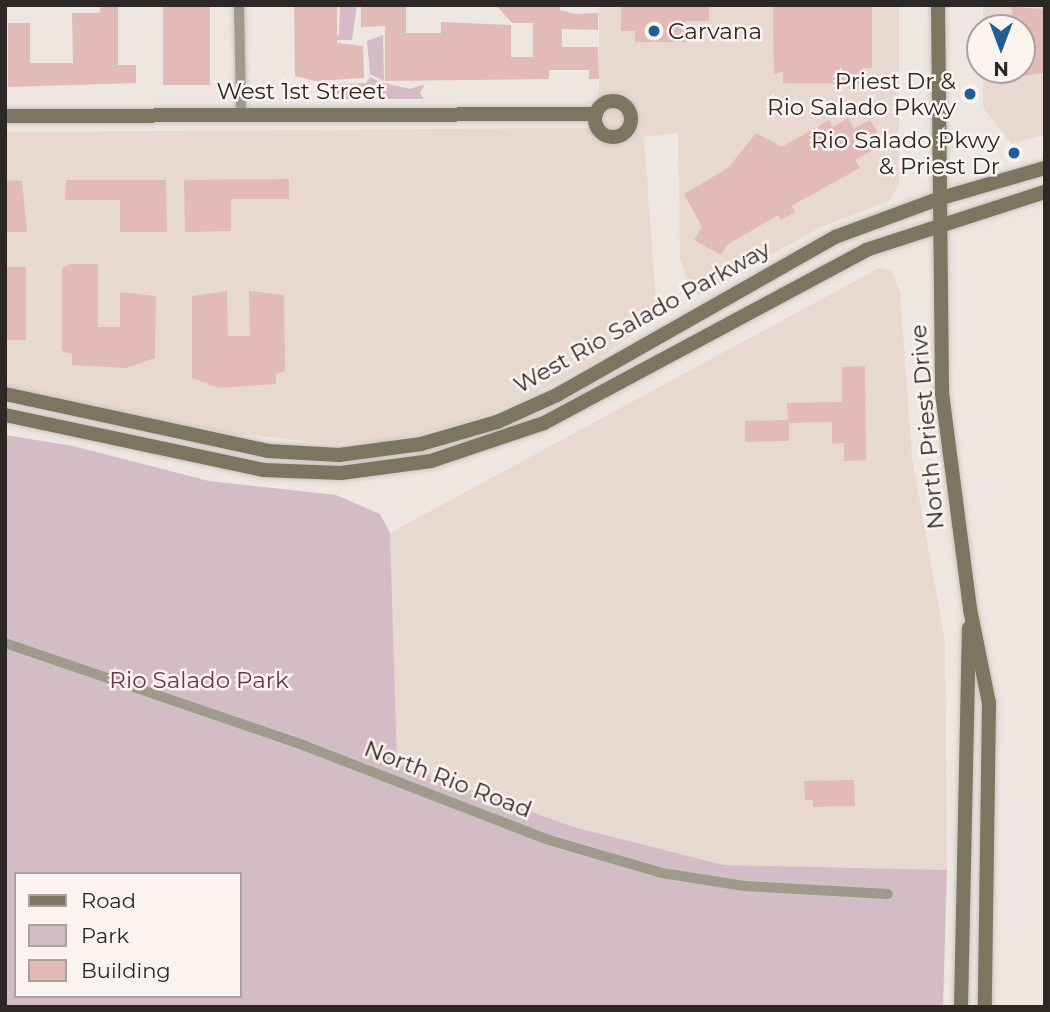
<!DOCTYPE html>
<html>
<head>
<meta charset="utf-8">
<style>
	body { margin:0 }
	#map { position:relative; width:1050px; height:1012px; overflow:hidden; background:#ede6e1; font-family:Montserrat,sans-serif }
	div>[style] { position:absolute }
	.built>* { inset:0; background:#e7d9d0 }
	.green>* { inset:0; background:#d3bcc6 }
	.building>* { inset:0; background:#e2bab7; transform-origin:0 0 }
	.roads { filter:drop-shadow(0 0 2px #cac4bf) drop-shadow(0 0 2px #cac4bf) }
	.street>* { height:10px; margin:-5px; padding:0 5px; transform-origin:5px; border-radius:5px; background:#9f9a8c }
	.secondary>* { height:14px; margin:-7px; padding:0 7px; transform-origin:7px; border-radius:7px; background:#7c7560 }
	.secondary>.ring { margin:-7px; padding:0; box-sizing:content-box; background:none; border:14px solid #7c7560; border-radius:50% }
	.dots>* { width:19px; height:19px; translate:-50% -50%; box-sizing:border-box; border:4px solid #fbf3ef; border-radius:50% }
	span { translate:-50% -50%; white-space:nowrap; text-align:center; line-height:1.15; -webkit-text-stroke:5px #fbf3ef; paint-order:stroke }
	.poi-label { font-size:23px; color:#2b2826 }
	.left { translate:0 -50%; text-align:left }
	.right { translate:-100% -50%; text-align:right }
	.street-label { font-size:23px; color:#2b2826 }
	.park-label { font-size:23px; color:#68374f }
	.frame { position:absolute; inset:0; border:7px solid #2b2826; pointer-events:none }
	.legend { position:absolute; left:14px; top:872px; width:228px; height:126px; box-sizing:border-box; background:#fbf3ef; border:2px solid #a8a29f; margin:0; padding:9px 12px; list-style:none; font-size:21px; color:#2b2826 }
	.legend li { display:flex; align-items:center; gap:14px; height:35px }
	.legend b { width:35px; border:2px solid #a8a29f }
	.north { position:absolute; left:966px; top:14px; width:70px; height:70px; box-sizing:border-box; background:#fbf3ef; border:2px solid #a8a29f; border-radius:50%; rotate:180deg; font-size:19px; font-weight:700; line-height:28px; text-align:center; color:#2b2826 }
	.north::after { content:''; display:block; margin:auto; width:24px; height:32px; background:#235d95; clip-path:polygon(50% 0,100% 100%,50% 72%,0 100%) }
</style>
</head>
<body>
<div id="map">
	<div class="built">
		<i style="clip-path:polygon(599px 5px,899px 5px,899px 185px,889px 201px,821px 227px,699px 295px,687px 281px,680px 257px,678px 133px,644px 137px,657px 316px,592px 364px,520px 401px,466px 423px,383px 442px,332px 444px,186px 428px,5px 388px,5px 132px,599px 128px)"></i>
		<i style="clip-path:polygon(983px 5px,1045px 5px,1045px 134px,1012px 144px,983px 107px,983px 70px,1022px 70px,1022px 28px,983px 28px)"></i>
		<i style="clip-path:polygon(879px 268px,892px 271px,900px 292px,912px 457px,945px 642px,947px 870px,724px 865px,577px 828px,396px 764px,390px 533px)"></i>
	</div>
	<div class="green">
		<i style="clip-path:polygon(340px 5px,357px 5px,352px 40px,322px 40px,339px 35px)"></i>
		<i style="clip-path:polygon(383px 35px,384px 81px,370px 74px,367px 41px)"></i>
		<i style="clip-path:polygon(370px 77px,378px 81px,378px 99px,337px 99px,336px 84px,366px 83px)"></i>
		<i style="clip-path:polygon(380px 82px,410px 89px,425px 84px,420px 93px,424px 99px,381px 99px)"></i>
		<i style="clip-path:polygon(evenodd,5px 435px,73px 446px,209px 481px,336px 495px,380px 514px,390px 533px,397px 764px,577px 828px,724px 865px,947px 870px,943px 1007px,5px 1007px,5px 435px,16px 874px,240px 874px,240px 996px,16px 996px,16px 874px)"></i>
	</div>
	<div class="building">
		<i style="clip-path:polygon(100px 5px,118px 5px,118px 65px,136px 65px,136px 83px,8px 87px,8px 23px,30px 23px,30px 63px,73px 63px,72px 13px,100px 13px)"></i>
		<i style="left:163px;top:5px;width:47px;height:80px"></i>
		<i style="clip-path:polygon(294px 5px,337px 5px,337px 43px,363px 46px,364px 78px,315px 81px,295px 76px)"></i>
		<i style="clip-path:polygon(361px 5px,406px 5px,406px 33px,441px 33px,441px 22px,511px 25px,511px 57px,533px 57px,533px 23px,512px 23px,496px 5px,560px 5px,560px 10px,575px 14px,598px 13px,598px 30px,562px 29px,562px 47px,598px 47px,599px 79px,589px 79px,589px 70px,549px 70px,549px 79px,385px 81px,385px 26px,361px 27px)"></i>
		<i style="clip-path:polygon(621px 5px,709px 5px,709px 21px,686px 21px,686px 42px,635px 42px,635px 31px,621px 31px)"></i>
		<i style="clip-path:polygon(773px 5px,872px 5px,872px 68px,863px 68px,863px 84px,783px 83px,783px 71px,774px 75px)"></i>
		<i style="clip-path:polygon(1012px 7px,1045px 9px,1045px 73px,1022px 76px,1022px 28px,1012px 28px)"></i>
		<i style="clip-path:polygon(848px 118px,854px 129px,870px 120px,877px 131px,871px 143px,875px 149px,855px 160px,860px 168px,791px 206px,796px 212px,781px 220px,778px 215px,727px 245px,721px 255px,694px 240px,702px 227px,684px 194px,728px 168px,756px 133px,782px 147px,829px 120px,833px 127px)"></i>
		<i style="clip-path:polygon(289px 179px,289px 199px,231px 199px,231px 231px,185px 232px,184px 180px)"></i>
		<i style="clip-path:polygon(5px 180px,22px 181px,27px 232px,5px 232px)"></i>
		<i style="clip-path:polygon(66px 180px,166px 180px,167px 232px,120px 232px,120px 200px,65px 200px)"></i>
		<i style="clip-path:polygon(71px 264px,98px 264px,98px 327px,120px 327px,120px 292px,156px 296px,155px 358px,126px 368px,72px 365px,72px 354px,62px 351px,62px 268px)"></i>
		<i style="left:5px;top:267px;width:21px;height:73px"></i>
		<i style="clip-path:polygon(227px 291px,228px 336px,250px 336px,249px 291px,284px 295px,285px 371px,276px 374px,276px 384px,219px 388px,192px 378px,192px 296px)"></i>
		<i style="clip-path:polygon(865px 366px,866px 460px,844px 461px,844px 443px,832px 444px,832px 422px,789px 423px,789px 441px,745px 442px,745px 421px,788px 420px,787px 403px,842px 402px,842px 367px)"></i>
		<i style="clip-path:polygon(854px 780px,855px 806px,813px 807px,813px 800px,805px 800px,804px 781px)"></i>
	</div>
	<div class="roads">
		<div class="street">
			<i style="left:239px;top:5px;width:109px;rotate:88.9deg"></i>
			<i style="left:5px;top:643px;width:317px;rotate:18.9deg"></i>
			<i style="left:305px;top:746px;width:261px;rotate:21.1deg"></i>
			<i style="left:549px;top:840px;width:118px;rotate:16.3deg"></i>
			<i style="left:662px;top:873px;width:83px;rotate:9deg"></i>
			<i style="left:744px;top:886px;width:144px;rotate:3.2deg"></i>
		</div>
		<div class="secondary">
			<i style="left:938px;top:5px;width:388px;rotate:89.4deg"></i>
			<i style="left:942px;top:393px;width:218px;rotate:82.6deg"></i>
			<i style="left:970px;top:609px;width:96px;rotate:78.6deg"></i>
			<i style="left:989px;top:703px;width:304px;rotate:90.8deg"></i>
			<i class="ring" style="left:595px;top:101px;width:22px;height:22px"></i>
			<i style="left:5px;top:116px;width:591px;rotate:-0.19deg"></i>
			<i style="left:5px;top:394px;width:269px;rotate:12.2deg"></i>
			<i style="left:268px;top:451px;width:71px;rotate:3.2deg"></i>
			<i style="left:339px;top:455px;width:83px;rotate:-7.6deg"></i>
			<i style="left:421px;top:444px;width:79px;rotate:-16.1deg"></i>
			<i style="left:497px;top:422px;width:66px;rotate:-24.2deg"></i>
			<i style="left:557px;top:395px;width:320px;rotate:-29.6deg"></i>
			<i style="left:835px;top:237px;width:110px;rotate:-20.3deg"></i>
			<i style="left:938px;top:199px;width:111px;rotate:-16.2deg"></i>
			<i style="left:5px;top:415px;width:264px;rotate:12deg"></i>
			<i style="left:263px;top:470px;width:78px;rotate:2.2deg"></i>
			<i style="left:341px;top:473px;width:91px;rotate:-7.6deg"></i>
			<i style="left:431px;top:461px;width:119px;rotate:-18.6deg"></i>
			<i style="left:544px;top:423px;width:366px;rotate:-28.2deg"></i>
			<i style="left:866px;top:250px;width:188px;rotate:-18deg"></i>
			<i style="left:961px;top:1007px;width:379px;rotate:-88.8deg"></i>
		</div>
	</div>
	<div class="dots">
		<i style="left:654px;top:31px;background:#235d95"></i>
		<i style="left:970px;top:94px;background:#235d95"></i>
		<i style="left:1014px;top:153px;background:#235d95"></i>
	</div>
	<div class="poi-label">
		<span class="left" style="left:668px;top:31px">Carvana</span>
		<span class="right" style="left:956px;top:94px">Priest Dr &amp;<br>Rio Salado Pkwy</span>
		<span class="right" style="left:1000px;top:153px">Rio Salado Pkwy<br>&amp; Priest Dr</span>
	</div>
	<div class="street-label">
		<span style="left:301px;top:91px">West 1st Street</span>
		<span style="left:642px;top:317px;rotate:-29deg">West Rio Salado Parkway</span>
		<span style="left:927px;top:427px;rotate:-95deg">North Priest Drive</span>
		<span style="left:448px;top:779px;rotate:21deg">North Rio Road</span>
	</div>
	<div class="park-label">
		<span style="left:199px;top:680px">Rio Salado Park</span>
	</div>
	<div class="frame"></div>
	<ul class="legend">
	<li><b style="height:9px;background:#7c7560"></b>Road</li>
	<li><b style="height:19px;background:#d3bcc6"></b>Park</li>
	<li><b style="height:19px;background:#e2bab7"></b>Building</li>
	</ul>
	<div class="north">N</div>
</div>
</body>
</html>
